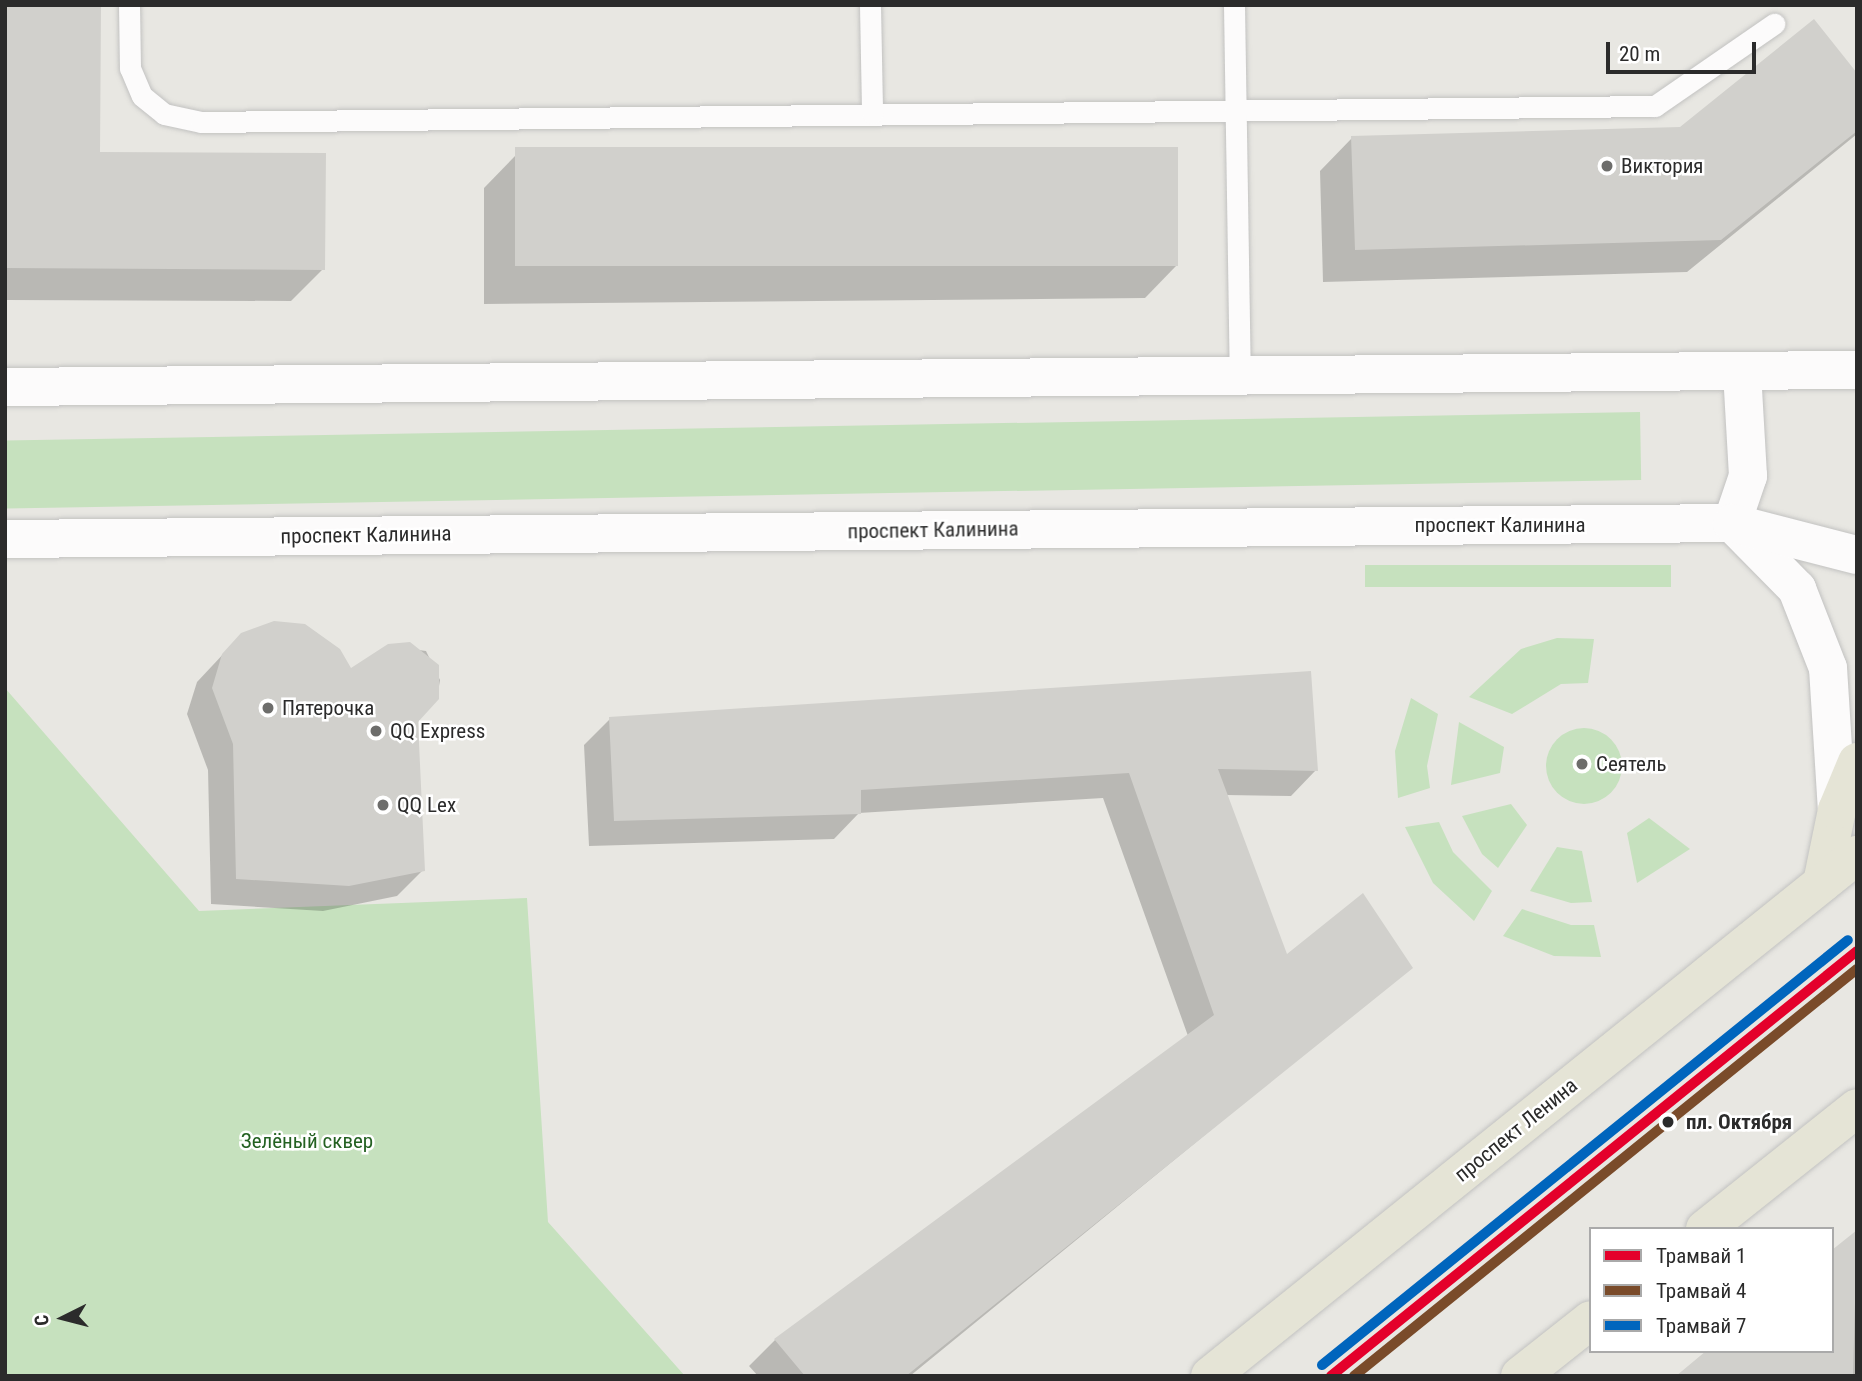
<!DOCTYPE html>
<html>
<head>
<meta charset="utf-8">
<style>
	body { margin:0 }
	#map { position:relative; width:1862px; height:1381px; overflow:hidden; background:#e8e7e2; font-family:"Roboto Condensed",sans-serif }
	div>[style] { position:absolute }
	.green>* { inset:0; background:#c6e1be; transform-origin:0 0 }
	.round { border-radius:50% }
	.shadow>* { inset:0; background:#0003 }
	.building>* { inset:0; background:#d1d0cc; transform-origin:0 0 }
	.roads { filter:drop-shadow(0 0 2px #c2c2c1) drop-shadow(0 0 2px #c2c2c1) }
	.lane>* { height:21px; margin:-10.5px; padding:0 10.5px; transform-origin:10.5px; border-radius:10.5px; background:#fcfbfb }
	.secondary>* { height:38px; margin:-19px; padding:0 19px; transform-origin:19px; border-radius:19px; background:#fcfbfb }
	.primary>* { height:38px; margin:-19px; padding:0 19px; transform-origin:19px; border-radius:19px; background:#e5e4d6 }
	.tram-1>* { height:10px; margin:-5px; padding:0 5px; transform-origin:5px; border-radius:5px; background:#e4002b }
	.tram-2>* { height:10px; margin:-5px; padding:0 5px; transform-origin:5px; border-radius:5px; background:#7a4b2a }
	.tram-3>* { height:10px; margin:-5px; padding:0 5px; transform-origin:5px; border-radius:5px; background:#0065bd }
	.dots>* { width:19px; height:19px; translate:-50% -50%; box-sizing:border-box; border:4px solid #fff; border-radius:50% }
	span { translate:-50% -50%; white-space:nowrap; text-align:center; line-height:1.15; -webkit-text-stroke:5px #fff; paint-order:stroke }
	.poi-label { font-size:21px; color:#2b2b2b }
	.left { translate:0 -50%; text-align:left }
	.street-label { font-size:21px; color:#2b2b2b }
	.stop-label { font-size:21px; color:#2b2b2b; font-weight:700 }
	.park-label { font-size:21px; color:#246122 }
	.frame { position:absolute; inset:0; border:7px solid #2b2b2b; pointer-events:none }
	.legend { position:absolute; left:1589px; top:1227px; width:245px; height:126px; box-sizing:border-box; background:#fff; border:2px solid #aaa; margin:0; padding:9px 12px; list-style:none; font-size:21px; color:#2b2b2b }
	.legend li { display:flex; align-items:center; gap:14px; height:35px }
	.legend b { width:35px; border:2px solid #aaa }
	.north { position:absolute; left:28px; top:1283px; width:70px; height:70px; -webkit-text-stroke:5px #fff; paint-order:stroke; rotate:264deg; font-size:19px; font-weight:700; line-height:28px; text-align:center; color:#2b2b2b }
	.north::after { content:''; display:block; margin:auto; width:24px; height:32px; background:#2b2b2b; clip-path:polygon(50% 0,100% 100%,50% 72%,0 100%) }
	.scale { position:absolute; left:1606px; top:42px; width:150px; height:32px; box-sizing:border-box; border:4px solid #2b2b2b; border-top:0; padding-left:9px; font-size:21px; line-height:24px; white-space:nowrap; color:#2b2b2b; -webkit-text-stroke:5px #fff; paint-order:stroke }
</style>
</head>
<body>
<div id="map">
	<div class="green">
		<i style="left:1640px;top:412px;width:68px;height:1635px;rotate:89deg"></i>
		<i style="left:1671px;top:565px;width:22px;height:306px;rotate:90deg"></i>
		<i style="clip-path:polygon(1557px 638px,1594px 639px,1588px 683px,1561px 684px,1512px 714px,1469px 697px,1521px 649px)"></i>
		<i style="clip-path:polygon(5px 688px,199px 911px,527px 898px,548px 1222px,685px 1376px,5px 1376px)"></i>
		<i style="clip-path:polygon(1411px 698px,1438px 714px,1427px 766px,1430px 788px,1398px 798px,1395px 751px)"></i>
		<i style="clip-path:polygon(1459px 722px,1504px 747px,1500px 773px,1451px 785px)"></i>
		<i class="round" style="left:1546px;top:728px;width:76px;height:76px"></i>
		<i style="clip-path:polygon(1511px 804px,1527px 825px,1498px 868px,1482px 854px,1462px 816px)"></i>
		<i style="clip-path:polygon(1649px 818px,1690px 849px,1637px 883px,1627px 833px)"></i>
		<i style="clip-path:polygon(1439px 822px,1453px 852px,1492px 891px,1474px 921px,1433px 883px,1405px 827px)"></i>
		<i style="clip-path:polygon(1557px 847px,1582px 851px,1592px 902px,1571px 903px,1530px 891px)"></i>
		<i style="clip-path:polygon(1522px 909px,1571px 925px,1594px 925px,1601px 957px,1554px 956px,1503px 936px)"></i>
	</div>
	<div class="shadow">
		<i style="clip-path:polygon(5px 5px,99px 154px,323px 269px,291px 301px,5px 300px)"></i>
		<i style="clip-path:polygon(1857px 75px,1857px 134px,1687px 272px,1323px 282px,1320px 171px,1352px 138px,1680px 129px)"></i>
		<i style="clip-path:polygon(516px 155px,1177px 265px,1145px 298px,484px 304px,484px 188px)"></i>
		<i style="clip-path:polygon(242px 634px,350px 671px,389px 646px,426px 651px,440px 680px,437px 698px,417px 721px,423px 870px,397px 896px,323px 911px,211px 904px,208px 770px,187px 714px,197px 682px)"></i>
		<i style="clip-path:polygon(610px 719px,1316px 770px,1291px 796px,1226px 795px,1286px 957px,1410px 967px,910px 1376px,758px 1376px,749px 1366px,775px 1340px,1188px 1036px,1103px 798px,859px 813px,834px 839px,589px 846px,584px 745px)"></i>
		<i style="clip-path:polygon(1857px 1233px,1857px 1376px,1678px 1376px,1832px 1351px)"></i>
	</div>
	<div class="building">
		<i style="clip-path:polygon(5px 5px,101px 5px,100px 152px,326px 153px,325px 270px,5px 268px)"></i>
		<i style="clip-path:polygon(1814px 19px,1857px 73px,1857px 131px,1721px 240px,1355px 250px,1351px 136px,1680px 127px)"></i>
		<i style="left:1178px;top:147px;width:119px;height:663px;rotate:90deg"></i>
		<i style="clip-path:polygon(274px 621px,305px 624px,340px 649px,351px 668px,388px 644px,410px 642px,439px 665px,439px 699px,418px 722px,425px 871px,349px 886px,236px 879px,233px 744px,212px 688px,222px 654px,241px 633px)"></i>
		<i style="clip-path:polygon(1311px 671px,1318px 771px,1218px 769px,1287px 954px,1363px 893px,1413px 968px,906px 1376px,805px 1376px,774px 1339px,1214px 1015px,1129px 773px,861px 790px,861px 814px,614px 821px,609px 717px)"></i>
		<i style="clip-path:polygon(1857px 1230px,1853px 1376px,1676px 1376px,1706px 1351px,1832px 1351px,1832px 1250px)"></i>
	</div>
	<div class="roads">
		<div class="lane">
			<i style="left:129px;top:5px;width:63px;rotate:89.1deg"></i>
			<i style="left:130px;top:68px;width:30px;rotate:67deg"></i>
			<i style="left:142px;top:96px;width:28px;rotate:39deg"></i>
			<i style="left:164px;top:114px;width:38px;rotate:12deg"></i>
			<i style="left:201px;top:122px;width:1454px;rotate:-0.63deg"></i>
			<i style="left:1655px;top:106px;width:145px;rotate:-34.6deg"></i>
			<i style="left:870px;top:5px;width:108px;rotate:88.9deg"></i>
			<i style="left:1234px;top:5px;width:372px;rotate:89.1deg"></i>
		</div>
		<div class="secondary">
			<i style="left:5px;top:387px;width:1852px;rotate:-0.53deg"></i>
			<i style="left:1732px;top:523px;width:93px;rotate:45.4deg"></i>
			<i style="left:1797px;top:589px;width:85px;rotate:68.6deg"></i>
			<i style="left:1828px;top:668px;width:142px;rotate:86.4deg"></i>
			<i style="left:1732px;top:523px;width:50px;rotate:-71.2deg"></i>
			<i style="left:1748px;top:476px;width:103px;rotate:-93.3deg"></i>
			<i style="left:5px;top:539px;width:1727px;rotate:-0.53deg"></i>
			<i style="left:1732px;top:523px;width:129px;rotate:14.4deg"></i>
		</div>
		<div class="primary">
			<i style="left:1822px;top:883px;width:75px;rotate:-78.4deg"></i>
			<i style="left:1837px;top:810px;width:52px;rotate:-67.4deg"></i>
			<i style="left:1705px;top:1229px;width:194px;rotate:-38.5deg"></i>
			<i style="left:1210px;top:1376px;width:831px;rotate:-38.84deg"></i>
			<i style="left:1520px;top:1376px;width:90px;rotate:-38.3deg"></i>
		</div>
	</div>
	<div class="tram-1">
		<i style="left:1331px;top:1376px;width:676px;rotate:-38.94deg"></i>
	</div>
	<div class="tram-2">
		<i style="left:1354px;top:1376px;width:647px;rotate:-38.98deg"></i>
	</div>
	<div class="tram-3">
		<i style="left:1322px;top:1365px;width:676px;rotate:-38.94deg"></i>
	</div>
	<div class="dots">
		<i style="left:1607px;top:166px;background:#6d6d6b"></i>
		<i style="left:268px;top:708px;background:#6d6d6b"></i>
		<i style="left:376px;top:731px;background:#6d6d6b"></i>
		<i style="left:1582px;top:764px;background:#6d6d6b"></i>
		<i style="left:383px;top:805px;background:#6d6d6b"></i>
		<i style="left:1668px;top:1122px;background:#2b2b2b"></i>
	</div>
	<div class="poi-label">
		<span class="left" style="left:1621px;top:166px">Виктория</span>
		<span class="left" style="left:282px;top:708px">Пятерочка</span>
		<span class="left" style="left:390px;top:731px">QQ Express</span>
		<span class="left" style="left:1596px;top:764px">Сеятель</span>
		<span class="left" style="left:397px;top:805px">QQ Lex</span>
	</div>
	<div class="street-label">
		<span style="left:1500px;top:525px">проспект Калинина</span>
		<span style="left:933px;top:530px;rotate:-1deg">проспект Калинина</span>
		<span style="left:366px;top:535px;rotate:-1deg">проспект Калинина</span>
		<span style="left:1516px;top:1130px;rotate:-39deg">проспект Ленина</span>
	</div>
	<div class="stop-label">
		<span class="left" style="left:1686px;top:1122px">пл. Октября</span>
	</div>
	<div class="park-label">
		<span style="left:307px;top:1141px">Зелёный сквер</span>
	</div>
	<div class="frame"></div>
	<ul class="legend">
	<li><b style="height:9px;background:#e4002b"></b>Трамвай 1</li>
	<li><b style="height:9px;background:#7a4b2a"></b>Трамвай 4</li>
	<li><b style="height:9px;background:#0065bd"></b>Трамвай 7</li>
	</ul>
	<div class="north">С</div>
	<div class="scale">20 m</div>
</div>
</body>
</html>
